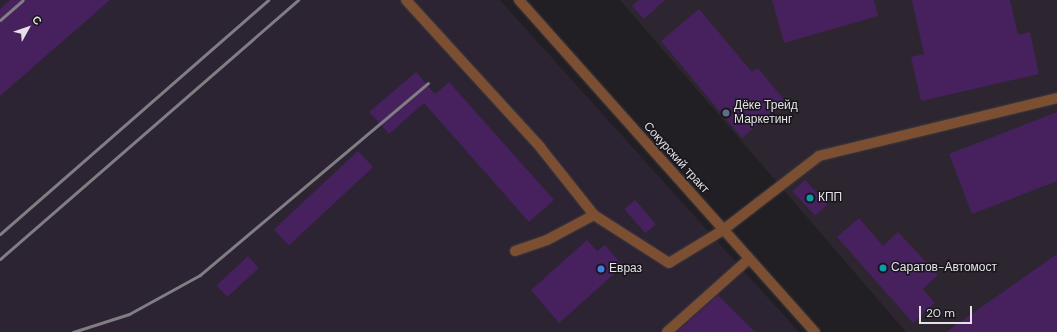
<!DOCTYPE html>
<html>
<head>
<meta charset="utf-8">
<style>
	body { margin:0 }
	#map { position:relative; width:1057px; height:332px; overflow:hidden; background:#221f24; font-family:"DM Sans",sans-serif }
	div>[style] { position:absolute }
	.built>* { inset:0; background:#2d2631 }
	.industrial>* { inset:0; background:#2c2333 }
	.building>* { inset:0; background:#46215e; transform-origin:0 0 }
	.roads { filter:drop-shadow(0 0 1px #3d3a3f) drop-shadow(0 0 1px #3d3a3f) }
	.minor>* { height:10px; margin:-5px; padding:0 5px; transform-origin:5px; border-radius:5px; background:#7d4f32 }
	.rail>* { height:3px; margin:-1.5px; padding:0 1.5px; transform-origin:1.5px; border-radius:1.5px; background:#817e83 }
	.dots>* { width:11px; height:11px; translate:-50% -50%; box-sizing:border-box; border:2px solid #19161b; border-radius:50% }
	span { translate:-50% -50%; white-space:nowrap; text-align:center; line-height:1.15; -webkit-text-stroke:3px #19161b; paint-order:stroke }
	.poi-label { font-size:12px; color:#e4e2e6 }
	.left { translate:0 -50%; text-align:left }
	.street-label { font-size:12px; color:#e4e2e6 }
	.north { position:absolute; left:8px; top:8px; width:40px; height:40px; -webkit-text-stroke:3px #19161b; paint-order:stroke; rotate:50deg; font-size:11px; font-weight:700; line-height:16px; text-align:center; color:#e4e2e6 }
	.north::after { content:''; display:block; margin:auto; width:14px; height:18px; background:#e4e2e6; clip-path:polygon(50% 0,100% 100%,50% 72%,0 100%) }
	.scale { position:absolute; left:919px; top:306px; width:53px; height:18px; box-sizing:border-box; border:2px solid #e4e2e6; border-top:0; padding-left:5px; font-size:12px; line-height:14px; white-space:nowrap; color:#e4e2e6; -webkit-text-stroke:3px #19161b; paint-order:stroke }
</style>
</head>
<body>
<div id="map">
	<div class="built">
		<i style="clip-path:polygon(620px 0,1057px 0,1057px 332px,906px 332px)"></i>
	</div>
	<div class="industrial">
		<i style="clip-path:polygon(0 0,500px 0,799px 332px,0 332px)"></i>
	</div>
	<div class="building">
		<i style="clip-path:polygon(10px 0,110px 0,0 96px,0 9px)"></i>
		<i style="clip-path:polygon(639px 0,665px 0,644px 19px,632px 6px)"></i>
		<i style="clip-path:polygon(772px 0,874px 0,878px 16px,784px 43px)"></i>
		<i style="clip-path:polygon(912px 0,1010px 0,1018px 35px,1030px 32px,1039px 74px,921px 101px,911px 57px,924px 54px)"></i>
		<i style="clip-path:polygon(699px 9px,752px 72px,758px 68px,785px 101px,742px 138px,661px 41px)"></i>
		<i style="clip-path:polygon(416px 72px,435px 94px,449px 82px,554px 200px,529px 222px,424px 103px,389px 134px,369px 112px)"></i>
		<i style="clip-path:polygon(1057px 112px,1057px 181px,972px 214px,949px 154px)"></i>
		<i style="left:358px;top:151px;width:22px;height:115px;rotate:47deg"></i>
		<i style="left:805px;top:180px;width:33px;height:17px;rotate:47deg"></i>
		<i style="left:635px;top:200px;width:32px;height:14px;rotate:49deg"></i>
		<i style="clip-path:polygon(859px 218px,883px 246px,898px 232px,938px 275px,923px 289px,935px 303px,913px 323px,837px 237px)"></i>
		<i style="clip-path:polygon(587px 240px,597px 251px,605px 245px,623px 266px,559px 323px,531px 290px)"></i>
		<i style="clip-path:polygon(1057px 254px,1057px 332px,946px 332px)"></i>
		<i style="left:248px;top:256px;width:16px;height:43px;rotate:47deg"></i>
		<i style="clip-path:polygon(718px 295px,755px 332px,677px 332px)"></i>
	</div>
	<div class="roads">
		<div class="minor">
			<i style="left:406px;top:0;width:199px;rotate:47.6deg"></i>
			<i style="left:540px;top:147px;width:87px;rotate:51.5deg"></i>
			<i style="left:594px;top:215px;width:89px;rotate:32.6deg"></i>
			<i style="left:669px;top:263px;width:63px;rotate:-31.4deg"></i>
			<i style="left:723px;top:230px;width:121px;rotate:-37.6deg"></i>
			<i style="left:819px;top:156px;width:245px;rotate:-13.7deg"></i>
			<i style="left:519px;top:0;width:445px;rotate:48.3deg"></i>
			<i style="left:515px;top:251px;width:34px;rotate:-19deg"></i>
			<i style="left:547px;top:240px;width:53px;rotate:-28deg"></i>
			<i style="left:667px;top:332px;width:110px;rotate:-41.7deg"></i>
		</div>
	</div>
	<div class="rail">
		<i style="left:0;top:20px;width:30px;rotate:-41deg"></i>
		<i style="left:0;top:234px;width:356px;rotate:-41.1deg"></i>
		<i style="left:0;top:259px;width:395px;rotate:-41deg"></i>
		<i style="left:73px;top:332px;width:59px;rotate:-17.8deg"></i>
		<i style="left:129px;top:314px;width:81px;rotate:-28.8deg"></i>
		<i style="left:200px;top:275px;width:298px;rotate:-40.1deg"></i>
	</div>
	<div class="dots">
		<i style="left:726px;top:113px;background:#5c6f8a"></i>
		<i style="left:810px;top:198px;background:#0f9aa8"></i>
		<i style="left:883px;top:268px;background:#0f9aa8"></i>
		<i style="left:601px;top:269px;background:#3f7fe0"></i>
	</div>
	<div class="poi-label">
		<span class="left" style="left:734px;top:113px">Дёке Трейд<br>Маркетинг</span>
		<span class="left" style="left:818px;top:198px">КПП</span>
		<span class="left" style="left:891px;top:268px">Саратов-Автомост</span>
		<span class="left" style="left:609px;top:269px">Евраз</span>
	</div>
	<div class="street-label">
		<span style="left:676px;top:158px;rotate:48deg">Сокурский тракт</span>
	</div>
	<div class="north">С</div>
	<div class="scale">20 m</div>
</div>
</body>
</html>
